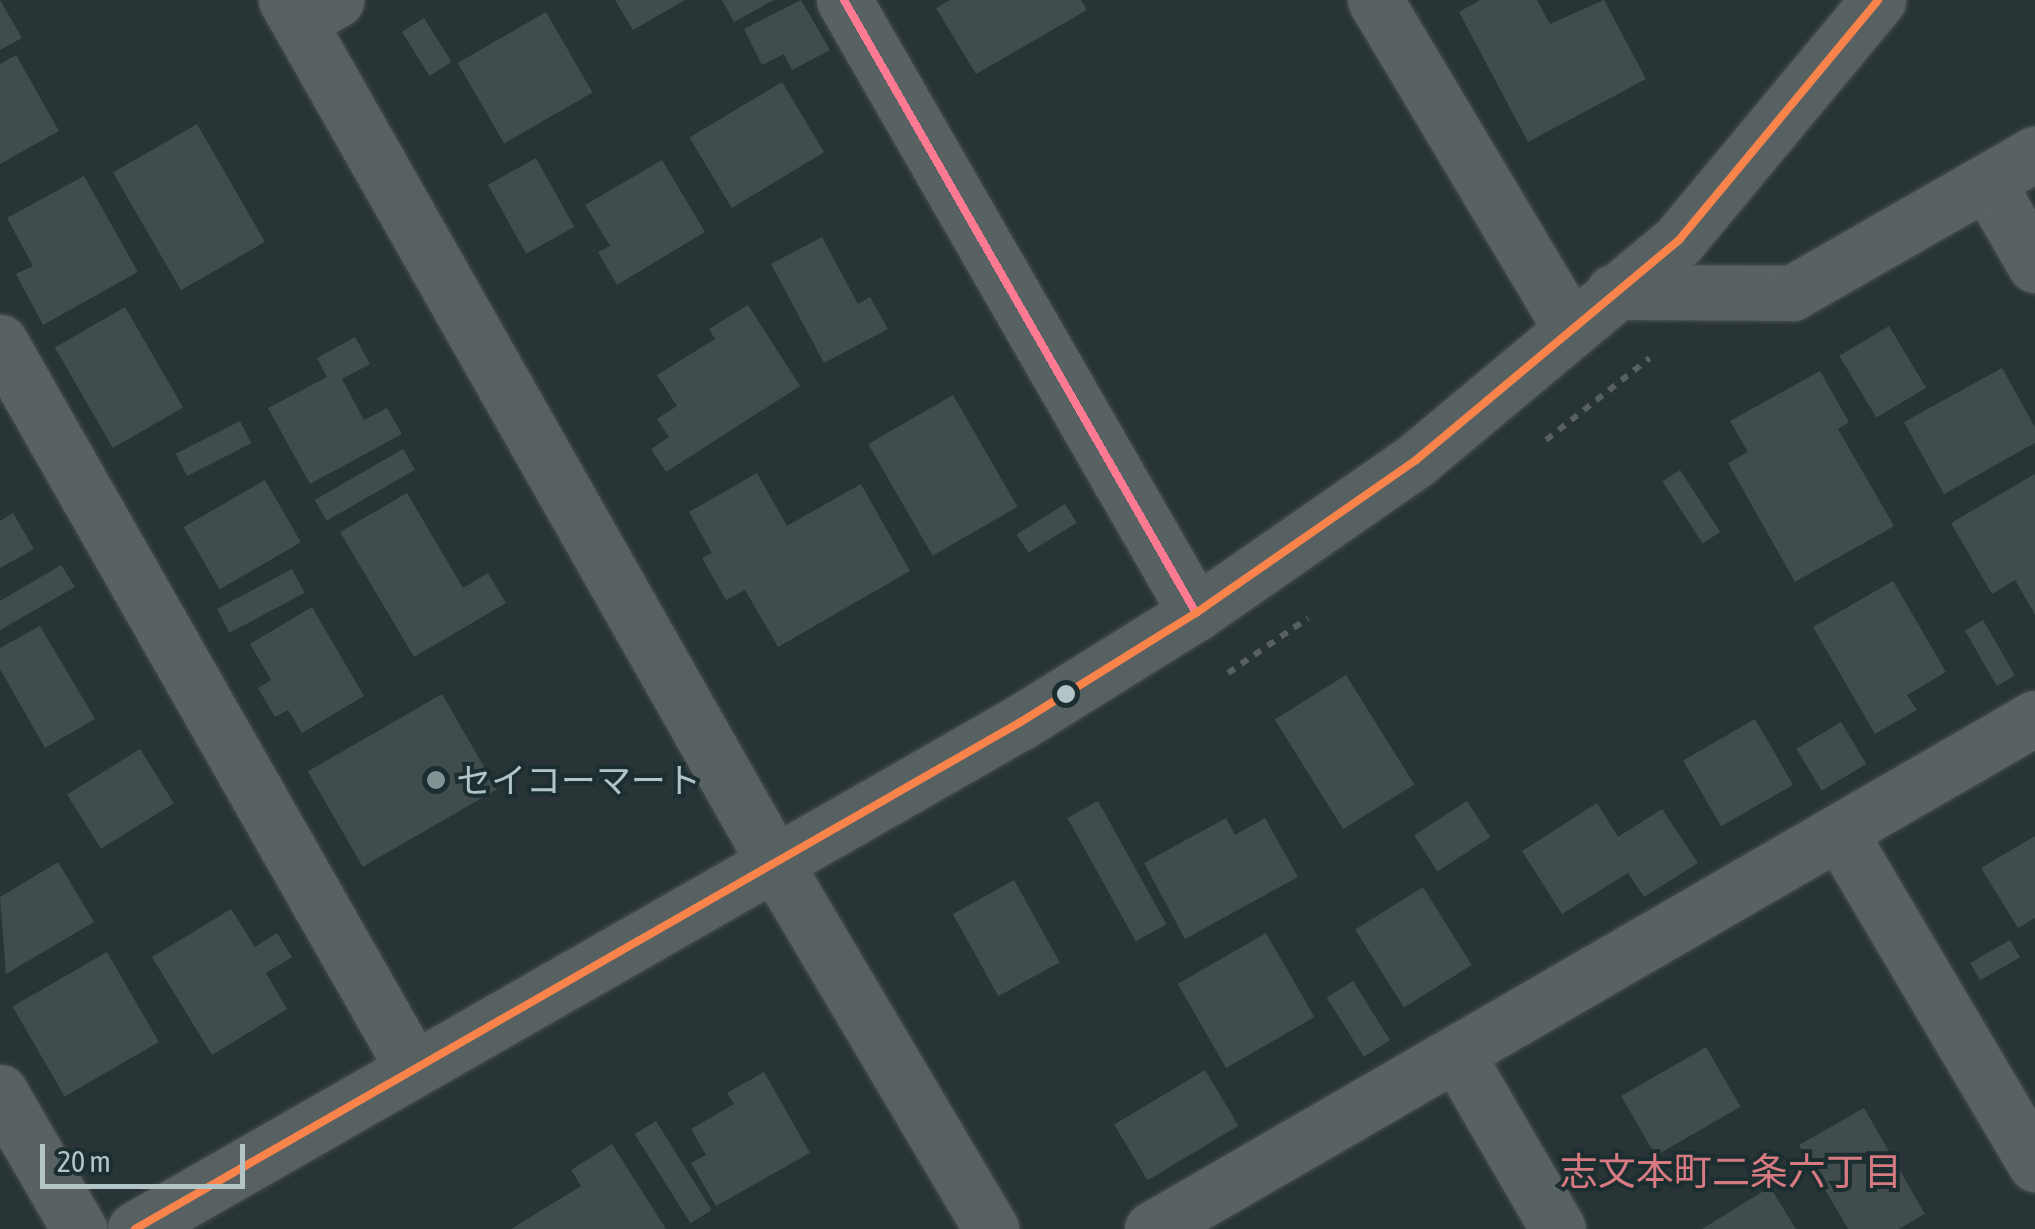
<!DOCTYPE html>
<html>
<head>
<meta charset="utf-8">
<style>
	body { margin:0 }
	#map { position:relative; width:2035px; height:1229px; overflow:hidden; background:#283435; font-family:"Asap Condensed","Noto Sans JP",sans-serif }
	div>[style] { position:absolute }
	.building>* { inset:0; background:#414c4d; transform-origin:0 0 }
	.path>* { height:6px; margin-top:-3px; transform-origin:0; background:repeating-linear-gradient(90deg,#586162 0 8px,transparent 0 16px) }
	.roads { filter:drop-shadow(0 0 2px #474f50) drop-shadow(0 0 2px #474f50) }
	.street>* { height:55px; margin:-27.5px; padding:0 27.5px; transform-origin:27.5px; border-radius:27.5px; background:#586263 }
	.secondary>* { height:55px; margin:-27.5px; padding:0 27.5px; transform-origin:27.5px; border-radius:27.5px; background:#576162 }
	.bus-1>* { height:8px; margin:-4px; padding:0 4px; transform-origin:4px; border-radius:4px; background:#fe7a93 }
	.bus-2>* { height:8px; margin:-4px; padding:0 4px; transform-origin:4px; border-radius:4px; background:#f8844c }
	.dots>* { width:28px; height:28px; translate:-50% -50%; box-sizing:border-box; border:5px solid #1c2e30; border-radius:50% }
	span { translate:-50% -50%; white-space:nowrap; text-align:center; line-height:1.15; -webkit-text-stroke:8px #1c2e30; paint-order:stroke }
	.poi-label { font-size:35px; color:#b2c4c6 }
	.left { translate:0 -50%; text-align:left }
	.neighbourhood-label { font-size:38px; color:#d87a82 }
	.scale { position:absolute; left:40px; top:1144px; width:205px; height:45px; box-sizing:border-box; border:5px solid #b2c4c6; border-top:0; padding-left:12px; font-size:30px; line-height:35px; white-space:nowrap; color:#b2c4c6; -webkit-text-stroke:8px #1c2e30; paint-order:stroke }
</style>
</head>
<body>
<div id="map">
	<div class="building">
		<i style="clip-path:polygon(0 0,22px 38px,0 50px)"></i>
		<i style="clip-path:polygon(615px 0,685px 0,633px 30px)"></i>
		<i style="clip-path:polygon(722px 0,774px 0,734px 22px)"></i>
		<i style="clip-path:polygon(801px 0,830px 50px,792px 70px,784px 54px,762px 65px,744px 29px)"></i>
		<i style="clip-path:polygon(950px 0,1081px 0,1087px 10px,976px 74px,936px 8px)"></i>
		<i style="clip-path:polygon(1480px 0,1537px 0,1550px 24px,1604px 0,1646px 79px,1528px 142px,1459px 12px)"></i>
		<i style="left:546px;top:12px;width:93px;height:102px;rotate:60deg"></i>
		<i style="left:424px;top:18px;width:52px;height:26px;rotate:58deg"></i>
		<i style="clip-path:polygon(16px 55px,59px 131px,0 164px,0 64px)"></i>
		<i style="left:782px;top:82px;width:82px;height:108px;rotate:59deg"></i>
		<i style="left:197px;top:124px;width:136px;height:97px;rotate:60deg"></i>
		<i style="left:536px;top:158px;width:79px;height:55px;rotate:61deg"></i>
		<i style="clip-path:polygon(662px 160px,705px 232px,617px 285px,598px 252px,610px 246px,585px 205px)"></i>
		<i style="clip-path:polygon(84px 176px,138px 272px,43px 325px,16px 274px,33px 266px,7px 218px)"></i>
		<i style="clip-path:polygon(822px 237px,858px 304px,870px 297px,888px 329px,824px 363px,771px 264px)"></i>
		<i style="clip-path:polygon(748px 305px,800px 386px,666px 472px,651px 449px,669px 437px,657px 419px,677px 406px,657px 375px,715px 339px,709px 329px)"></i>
		<i style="left:125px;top:307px;width:116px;height:81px;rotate:60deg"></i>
		<i style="left:1889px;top:326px;width:72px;height:58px;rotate:59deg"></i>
		<i style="clip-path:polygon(355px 337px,370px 364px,342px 379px,364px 420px,387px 408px,402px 434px,310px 484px,268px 408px,327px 377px,317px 358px)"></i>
		<i style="clip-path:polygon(2002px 368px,2035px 427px,2035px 443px,1944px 494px,1904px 422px)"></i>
		<i style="clip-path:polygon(1820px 371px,1849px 422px,1838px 429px,1894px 526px,1795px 582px,1728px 463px,1748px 452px,1730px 421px)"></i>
		<i style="left:953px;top:395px;width:129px;height:98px;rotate:60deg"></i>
		<i style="left:240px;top:421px;width:25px;height:72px;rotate:63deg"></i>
		<i style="left:403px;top:449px;width:24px;height:102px;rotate:60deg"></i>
		<i style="left:1680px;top:470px;width:74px;height:21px;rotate:57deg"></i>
		<i style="clip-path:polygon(757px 473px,787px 526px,861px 484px,910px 571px,778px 647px,745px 590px,726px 600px,702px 558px,712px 553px,689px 512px)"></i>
		<i style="clip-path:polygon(2035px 474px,2035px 615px,2015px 580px,1992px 594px,1951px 523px)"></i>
		<i style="left:265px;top:480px;width:72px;height:94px;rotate:60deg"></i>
		<i style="clip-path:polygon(407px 493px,463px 588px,488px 573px,506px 603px,414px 657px,340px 532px)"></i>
		<i style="left:1065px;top:504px;width:22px;height:57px;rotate:58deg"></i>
		<i style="clip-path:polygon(13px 513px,34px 549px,0 568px,0 521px)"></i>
		<i style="clip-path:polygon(61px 565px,75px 587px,0 630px,0 601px)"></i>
		<i style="left:292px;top:569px;width:27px;height:85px;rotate:62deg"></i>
		<i style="clip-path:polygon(1893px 581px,1946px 672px,1907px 695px,1917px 710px,1875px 734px,1813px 627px)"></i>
		<i style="clip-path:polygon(312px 607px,364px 696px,302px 733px,288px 710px,275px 717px,258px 688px,271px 680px,250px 644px)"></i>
		<i style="left:1983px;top:620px;width:64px;height:21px;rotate:60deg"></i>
		<i style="clip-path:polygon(40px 626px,95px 719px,45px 748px,0 669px,0 648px)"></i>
		<i style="left:1346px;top:675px;width:129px;height:84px;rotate:58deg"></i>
		<i style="left:442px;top:694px;width:110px;height:155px;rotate:60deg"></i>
		<i style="left:1755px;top:719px;width:76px;height:83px;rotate:60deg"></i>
		<i style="left:1841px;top:722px;width:49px;height:52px;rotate:59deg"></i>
		<i style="left:140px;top:749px;width:64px;height:86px;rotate:58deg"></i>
		<i style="left:1098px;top:801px;width:141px;height:35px;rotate:61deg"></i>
		<i style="left:1467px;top:801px;width:43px;height:63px;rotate:57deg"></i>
		<i style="clip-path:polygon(1597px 803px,1618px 837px,1662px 809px,1698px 863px,1644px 897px,1628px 873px,1562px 914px,1522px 851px)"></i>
		<i style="clip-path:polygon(1226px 818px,1235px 835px,1265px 818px,1298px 877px,1185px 939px,1144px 863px)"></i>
		<i style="clip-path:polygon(2035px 836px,2035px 918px,2018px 928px,1981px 868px)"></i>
		<i style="clip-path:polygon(58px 862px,94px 922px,6px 974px,0 897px)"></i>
		<i style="left:1014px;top:880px;width:94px;height:70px;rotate:61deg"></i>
		<i style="left:1423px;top:887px;width:92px;height:80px;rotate:58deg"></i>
		<i style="clip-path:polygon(231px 909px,255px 947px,277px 933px,292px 957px,266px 973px,287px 1009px,212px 1055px,152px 957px)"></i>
		<i style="left:1266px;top:933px;width:97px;height:102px;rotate:60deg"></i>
		<i style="left:2010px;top:940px;width:20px;height:46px;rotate:60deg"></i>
		<i style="left:107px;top:952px;width:104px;height:109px;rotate:60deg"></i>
		<i style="left:1353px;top:981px;width:70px;height:31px;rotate:58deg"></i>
		<i style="left:1706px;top:1047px;width:69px;height:98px;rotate:60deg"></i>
		<i style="left:1205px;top:1070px;width:65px;height:106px;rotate:59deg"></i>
		<i style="clip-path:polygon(764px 1072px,810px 1153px,716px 1206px,691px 1163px,706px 1155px,691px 1129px,734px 1104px,727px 1093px)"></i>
		<i style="clip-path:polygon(1864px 1108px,1925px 1214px,1899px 1229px,1848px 1229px,1799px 1145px)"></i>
		<i style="left:656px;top:1121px;width:105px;height:25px;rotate:58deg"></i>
		<i style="clip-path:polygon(612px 1144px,666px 1229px,511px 1229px,581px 1186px,571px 1170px)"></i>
		<i style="clip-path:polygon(1770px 1187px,1796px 1229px,1702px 1229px)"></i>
	</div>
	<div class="path">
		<i style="left:1546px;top:440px;width:132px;rotate:-38.3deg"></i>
		<i style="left:1228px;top:673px;width:97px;rotate:-34.5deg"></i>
	</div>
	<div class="roads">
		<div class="street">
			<i style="left:844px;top:0;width:707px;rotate:60.13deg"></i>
			<i style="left:1375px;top:0;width:381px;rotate:59.2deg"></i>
			<i style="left:299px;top:21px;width:43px;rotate:-29.6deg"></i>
			<i style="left:1987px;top:182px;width:96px;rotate:60deg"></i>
			<i style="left:1613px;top:292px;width:179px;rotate:0.3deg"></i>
			<i style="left:1792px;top:293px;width:280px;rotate:-29.8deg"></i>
			<i style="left:0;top:342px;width:835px;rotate:60.37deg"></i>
			<i style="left:1839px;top:832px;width:386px;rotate:59.4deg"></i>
			<i style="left:1456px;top:1053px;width:203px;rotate:59.9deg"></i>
			<i style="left:0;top:1092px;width:158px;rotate:60deg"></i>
			<i style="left:1152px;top:1229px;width:1020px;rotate:-30.06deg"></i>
		</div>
		<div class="secondary">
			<i style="left:286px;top:0;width:994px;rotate:60.47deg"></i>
			<i style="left:776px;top:865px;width:423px;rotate:59.4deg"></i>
			<i style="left:135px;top:1229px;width:1019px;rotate:-29.79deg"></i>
			<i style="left:1019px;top:723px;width:208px;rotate:-31.9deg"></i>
			<i style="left:1196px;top:613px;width:268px;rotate:-34.8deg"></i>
			<i style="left:1416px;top:460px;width:343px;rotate:-39.9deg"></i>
			<i style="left:1679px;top:240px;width:312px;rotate:-50.3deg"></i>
		</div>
	</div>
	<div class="bus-1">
		<i style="left:844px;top:0;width:707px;rotate:60.13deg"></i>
	</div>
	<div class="bus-2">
		<i style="left:135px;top:1229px;width:1019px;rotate:-29.79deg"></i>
		<i style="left:1019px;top:723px;width:208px;rotate:-31.9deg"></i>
		<i style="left:1196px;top:613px;width:268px;rotate:-34.8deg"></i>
		<i style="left:1416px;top:460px;width:343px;rotate:-39.9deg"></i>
		<i style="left:1679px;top:240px;width:312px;rotate:-50.3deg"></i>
	</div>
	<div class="dots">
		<i style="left:1066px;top:694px;background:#b2c4c6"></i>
		<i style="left:436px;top:780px;background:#829293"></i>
	</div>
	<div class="poi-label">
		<span class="left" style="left:456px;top:780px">セイコーマート</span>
	</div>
	<div class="neighbourhood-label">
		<span style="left:1731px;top:1172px">志文本町二条六丁目</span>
	</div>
	<div class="scale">20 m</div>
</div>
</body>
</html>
